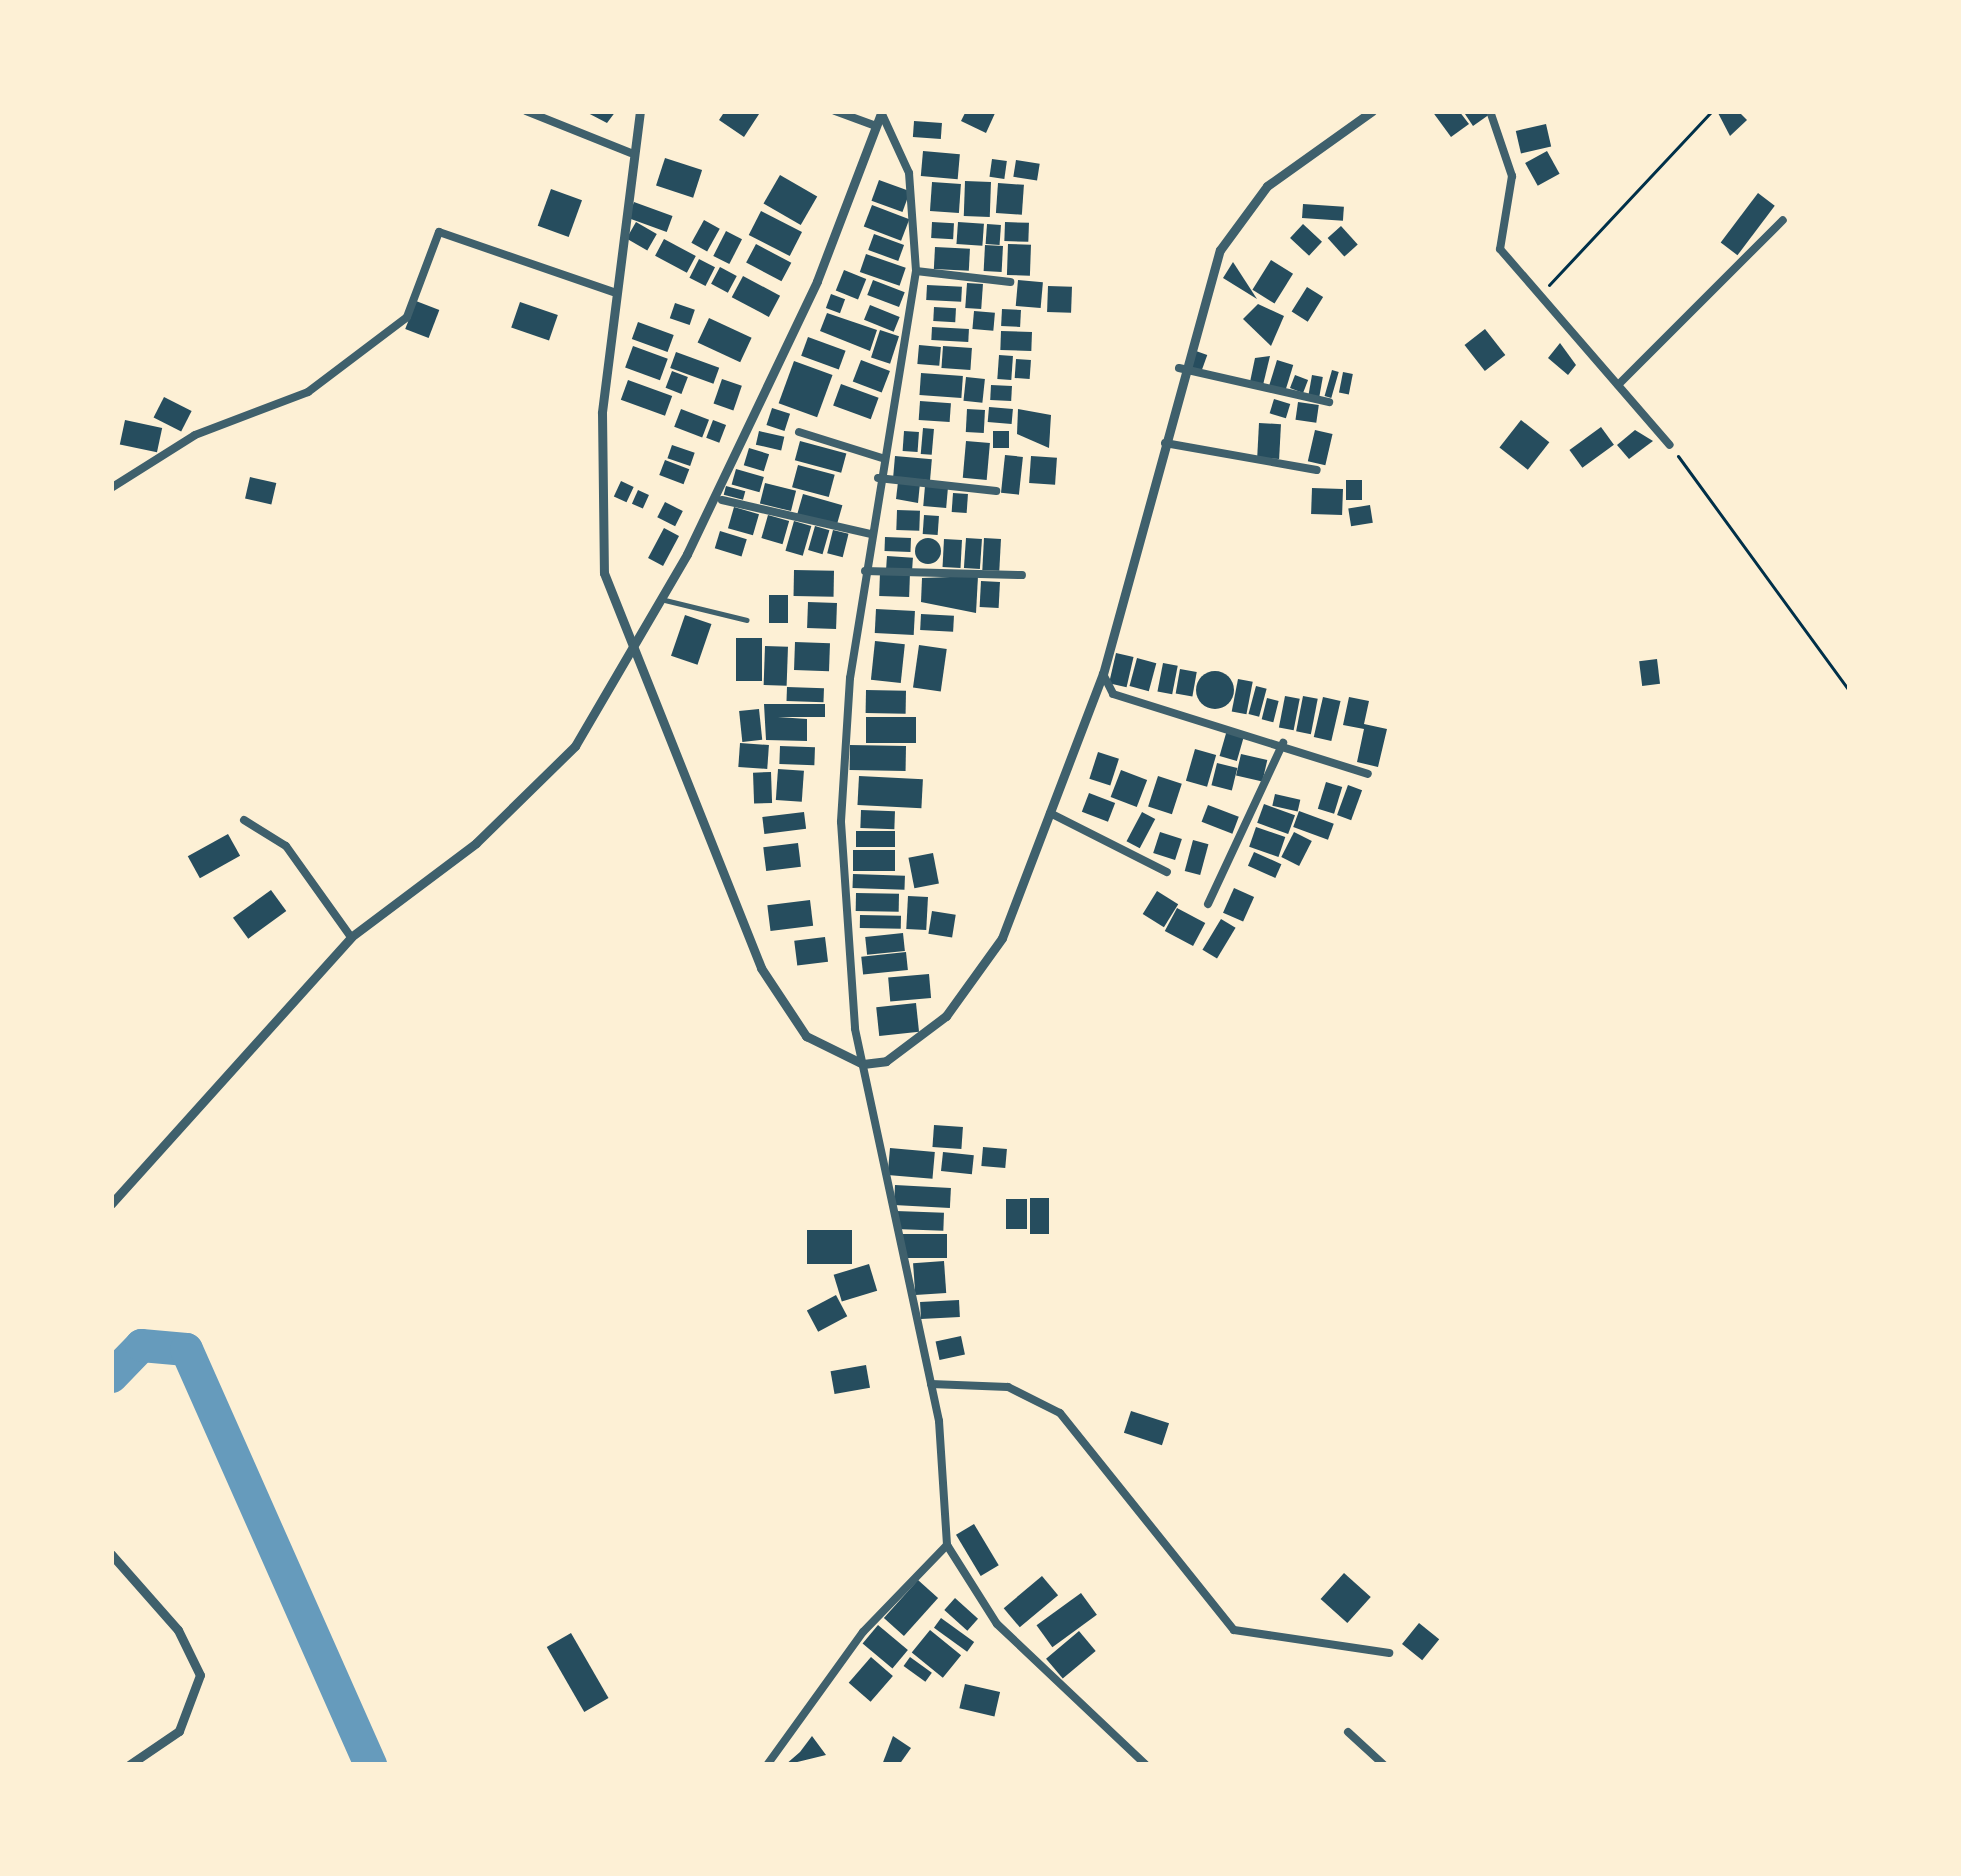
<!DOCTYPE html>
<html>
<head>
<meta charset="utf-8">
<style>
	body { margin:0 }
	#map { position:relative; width:1961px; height:1876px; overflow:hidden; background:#fdf0d5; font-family:"Varela Round",sans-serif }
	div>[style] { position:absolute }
	.river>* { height:33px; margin:-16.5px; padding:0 16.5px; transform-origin:16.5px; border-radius:16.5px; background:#669bbc }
	.building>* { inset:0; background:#264d5e; transform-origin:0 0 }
	.round { border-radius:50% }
	.path>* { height:3px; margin:-1.5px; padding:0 1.5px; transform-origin:1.5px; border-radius:1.5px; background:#003049 }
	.service>* { height:4.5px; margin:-2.25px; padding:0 2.25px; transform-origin:2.25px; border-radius:2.25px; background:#3f606c }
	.minor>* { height:8px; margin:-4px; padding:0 4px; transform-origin:4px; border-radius:4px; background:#3f606c }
	.tertiary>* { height:9px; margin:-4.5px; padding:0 4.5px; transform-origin:4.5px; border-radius:4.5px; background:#3f606c }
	span { translate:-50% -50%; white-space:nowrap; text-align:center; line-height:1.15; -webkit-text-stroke:10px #fdf0d5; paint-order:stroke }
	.frame { position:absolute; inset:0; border:114px solid #fdf0d5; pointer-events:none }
</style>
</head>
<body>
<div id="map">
	<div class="river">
		<i style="left:111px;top:1376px;width:43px;rotate:-45.9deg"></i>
		<i style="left:141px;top:1345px;width:45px;rotate:5.1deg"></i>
		<i style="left:186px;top:1349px;width:455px;rotate:66.1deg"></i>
	</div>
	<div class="building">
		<i style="clip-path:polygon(584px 111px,616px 111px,607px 123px)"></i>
		<i style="clip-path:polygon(725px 111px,761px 111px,744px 137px,719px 120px)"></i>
		<i style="clip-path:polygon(966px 111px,996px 111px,986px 133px,961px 121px)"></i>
		<i style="clip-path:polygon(1432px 111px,1459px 111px,1469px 124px,1451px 137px)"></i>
		<i style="clip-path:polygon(1463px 111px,1487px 111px,1490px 114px,1473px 126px)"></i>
		<i style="clip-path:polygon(1717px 111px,1738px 111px,1747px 120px,1730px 136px)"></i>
		<i style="left:914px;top:121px;width:28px;height:16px;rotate:4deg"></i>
		<i style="left:1546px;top:124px;width:23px;height:31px;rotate:77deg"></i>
		<i style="left:923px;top:151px;width:37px;height:25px;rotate:5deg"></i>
		<i style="left:1547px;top:151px;width:26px;height:25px;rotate:61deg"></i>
		<i style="left:665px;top:158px;width:39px;height:29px;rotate:18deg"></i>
		<i style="left:992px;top:159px;width:15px;height:18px;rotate:8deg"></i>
		<i style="left:1016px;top:160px;width:24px;height:17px;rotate:9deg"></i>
		<i style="left:780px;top:175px;width:43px;height:33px;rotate:30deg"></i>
		<i style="left:879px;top:180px;width:33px;height:22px;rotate:20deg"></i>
		<i style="left:965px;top:181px;width:26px;height:35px;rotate:2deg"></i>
		<i style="left:932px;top:182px;width:29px;height:29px;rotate:4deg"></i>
		<i style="left:998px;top:183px;width:26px;height:30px;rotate:4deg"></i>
		<i style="left:551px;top:189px;width:33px;height:39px;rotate:20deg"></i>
		<i style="left:1758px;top:193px;width:21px;height:62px;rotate:37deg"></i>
		<i style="left:634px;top:202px;width:41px;height:17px;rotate:20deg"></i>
		<i style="left:1303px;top:204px;width:41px;height:14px;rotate:4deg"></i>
		<i style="left:872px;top:205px;width:40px;height:23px;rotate:21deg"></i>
		<i style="left:761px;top:211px;width:46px;height:27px;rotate:27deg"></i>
		<i style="left:704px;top:220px;width:18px;height:26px;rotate:29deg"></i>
		<i style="left:636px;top:222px;width:24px;height:19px;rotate:30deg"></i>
		<i style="left:932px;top:222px;width:22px;height:16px;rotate:3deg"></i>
		<i style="left:958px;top:222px;width:26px;height:22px;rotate:4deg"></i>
		<i style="left:1005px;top:222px;width:24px;height:19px;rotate:2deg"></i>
		<i style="left:987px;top:224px;width:14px;height:20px;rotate:4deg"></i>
		<i style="left:1303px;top:224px;width:26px;height:19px;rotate:43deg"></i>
		<i style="left:1341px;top:226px;width:25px;height:18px;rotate:48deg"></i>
		<i style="left:726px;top:231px;width:18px;height:28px;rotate:27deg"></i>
		<i style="left:874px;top:234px;width:32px;height:17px;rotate:20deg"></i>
		<i style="left:664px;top:239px;width:36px;height:19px;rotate:28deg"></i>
		<i style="left:756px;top:244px;width:40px;height:21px;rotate:28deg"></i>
		<i style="left:1008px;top:244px;width:23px;height:31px;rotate:2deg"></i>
		<i style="left:985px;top:245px;width:18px;height:26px;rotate:3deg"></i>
		<i style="left:935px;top:247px;width:35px;height:22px;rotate:3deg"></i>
		<i style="left:866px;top:254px;width:42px;height:19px;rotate:19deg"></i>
		<i style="left:699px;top:259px;width:18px;height:21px;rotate:27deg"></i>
		<i style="left:1271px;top:260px;width:26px;height:35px;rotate:32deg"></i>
		<i style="clip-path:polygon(1233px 262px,1257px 299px,1223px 278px)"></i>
		<i style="left:720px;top:267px;width:19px;height:19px;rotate:28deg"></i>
		<i style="left:844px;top:270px;width:24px;height:22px;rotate:22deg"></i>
		<i style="left:743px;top:276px;width:42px;height:24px;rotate:28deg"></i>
		<i style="left:873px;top:280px;width:34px;height:16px;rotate:21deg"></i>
		<i style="left:1018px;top:280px;width:25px;height:26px;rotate:5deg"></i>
		<i style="left:967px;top:283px;width:16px;height:25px;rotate:4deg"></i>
		<i style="left:927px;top:285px;width:35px;height:15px;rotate:3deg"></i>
		<i style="left:1048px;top:286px;width:24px;height:26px;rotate:2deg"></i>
		<i style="left:1307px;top:287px;width:19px;height:29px;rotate:32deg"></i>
		<i style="left:831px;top:294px;width:15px;height:15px;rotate:20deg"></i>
		<i style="left:416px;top:301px;width:25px;height:30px;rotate:21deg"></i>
		<i style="left:520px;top:302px;width:40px;height:27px;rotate:19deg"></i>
		<i style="left:675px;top:303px;width:21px;height:16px;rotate:19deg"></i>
		<i style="clip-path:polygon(1258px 304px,1284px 316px,1271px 346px,1243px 319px)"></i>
		<i style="left:870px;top:305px;width:32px;height:16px;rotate:22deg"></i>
		<i style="left:934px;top:307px;width:22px;height:14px;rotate:3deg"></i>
		<i style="left:1002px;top:309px;width:19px;height:17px;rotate:3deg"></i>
		<i style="left:974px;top:311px;width:21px;height:18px;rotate:5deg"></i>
		<i style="clip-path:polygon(827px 313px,877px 330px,870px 351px,820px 331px)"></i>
		<i style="left:709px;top:318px;width:47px;height:27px;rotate:25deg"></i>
		<i style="left:638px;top:322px;width:38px;height:18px;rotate:20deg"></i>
		<i style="left:932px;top:327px;width:37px;height:13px;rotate:3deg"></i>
		<i style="left:1485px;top:329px;width:33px;height:26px;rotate:52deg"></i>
		<i style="left:880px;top:330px;width:20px;height:29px;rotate:18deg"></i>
		<i style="left:1001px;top:331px;width:31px;height:19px;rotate:2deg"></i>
		<i style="left:808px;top:337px;width:40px;height:20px;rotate:20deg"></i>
		<i style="clip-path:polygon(1560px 343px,1576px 365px,1568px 375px,1548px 358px)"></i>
		<i style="left:919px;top:345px;width:22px;height:19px;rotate:5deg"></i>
		<i style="left:633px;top:346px;width:37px;height:23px;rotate:20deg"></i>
		<i style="left:943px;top:346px;width:29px;height:22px;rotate:4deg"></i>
		<i style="left:1196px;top:351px;width:12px;height:19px;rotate:20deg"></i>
		<i style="left:676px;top:352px;width:46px;height:17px;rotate:20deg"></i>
		<i style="left:999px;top:355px;width:14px;height:24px;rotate:4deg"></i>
		<i style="clip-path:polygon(1270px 356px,1263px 385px,1250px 382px,1255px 358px)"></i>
		<i style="left:1016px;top:359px;width:15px;height:19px;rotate:4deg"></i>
		<i style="left:861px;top:360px;width:31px;height:23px;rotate:21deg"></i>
		<i style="left:1277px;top:360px;width:17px;height:28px;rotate:17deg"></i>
		<i style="left:794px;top:361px;width:41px;height:45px;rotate:20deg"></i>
		<i style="left:1332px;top:370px;width:7px;height:27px;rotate:16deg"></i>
		<i style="left:672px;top:371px;width:17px;height:18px;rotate:21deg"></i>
		<i style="left:1343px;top:372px;width:10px;height:21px;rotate:11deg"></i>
		<i style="left:921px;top:373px;width:42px;height:22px;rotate:4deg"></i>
		<i style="left:1295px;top:375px;width:14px;height:14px;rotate:21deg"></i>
		<i style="left:1312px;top:375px;width:11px;height:20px;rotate:10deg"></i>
		<i style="left:966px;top:377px;width:19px;height:24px;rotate:6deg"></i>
		<i style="left:722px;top:379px;width:21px;height:26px;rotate:19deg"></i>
		<i style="left:628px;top:380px;width:47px;height:21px;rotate:20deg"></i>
		<i style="left:841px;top:384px;width:40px;height:23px;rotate:20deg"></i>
		<i style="left:991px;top:385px;width:21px;height:15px;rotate:3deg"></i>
		<i style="left:164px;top:397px;width:31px;height:23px;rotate:27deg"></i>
		<i style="left:1274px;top:399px;width:17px;height:15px;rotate:17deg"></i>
		<i style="left:920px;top:401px;width:31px;height:19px;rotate:4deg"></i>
		<i style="left:1298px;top:402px;width:21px;height:18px;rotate:8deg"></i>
		<i style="left:989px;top:407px;width:24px;height:15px;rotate:5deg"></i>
		<i style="left:772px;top:408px;width:19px;height:18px;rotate:18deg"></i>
		<i style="left:681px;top:409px;width:30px;height:19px;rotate:21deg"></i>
		<i style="left:967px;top:409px;width:18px;height:23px;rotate:3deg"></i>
		<i style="clip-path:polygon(1018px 409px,1051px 415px,1049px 448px,1017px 434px)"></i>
		<i style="left:125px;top:420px;width:38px;height:25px;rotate:12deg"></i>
		<i style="left:713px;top:420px;width:14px;height:19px;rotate:21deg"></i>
		<i style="left:1521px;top:420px;width:36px;height:35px;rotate:38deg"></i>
		<i style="left:1259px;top:423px;width:22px;height:35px;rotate:3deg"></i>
		<i style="left:1601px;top:427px;width:22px;height:39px;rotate:54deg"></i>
		<i style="left:923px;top:428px;width:11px;height:26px;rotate:5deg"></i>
		<i style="left:1315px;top:430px;width:18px;height:32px;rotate:13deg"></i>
		<i style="clip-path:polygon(1635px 430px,1653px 441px,1629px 459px,1617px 445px)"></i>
		<i style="left:759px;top:431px;width:26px;height:14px;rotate:13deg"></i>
		<i style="left:904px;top:431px;width:15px;height:20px;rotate:4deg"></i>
		<i style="left:993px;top:431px;width:16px;height:17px"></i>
		<i style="left:800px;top:441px;width:48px;height:20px;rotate:15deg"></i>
		<i style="left:966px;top:441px;width:24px;height:37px;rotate:5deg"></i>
		<i style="left:672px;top:445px;width:24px;height:14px;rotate:19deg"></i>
		<i style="left:749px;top:448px;width:21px;height:18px;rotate:17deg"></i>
		<i style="left:1005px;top:455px;width:18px;height:38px;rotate:6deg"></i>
		<i style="left:895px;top:456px;width:37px;height:21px;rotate:5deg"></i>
		<i style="left:1031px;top:456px;width:26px;height:27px;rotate:4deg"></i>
		<i style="left:665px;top:460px;width:26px;height:16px;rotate:21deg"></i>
		<i style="left:798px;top:465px;width:38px;height:23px;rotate:15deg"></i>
		<i style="left:736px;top:469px;width:29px;height:16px;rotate:16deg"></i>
		<i style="left:250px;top:477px;width:27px;height:22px;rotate:13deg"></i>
		<i style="left:1346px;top:480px;width:16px;height:20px"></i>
		<i style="left:621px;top:481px;width:14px;height:17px;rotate:25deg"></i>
		<i style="clip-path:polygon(898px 482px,920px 483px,918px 503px,896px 499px)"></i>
		<i style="left:765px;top:483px;width:32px;height:21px;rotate:14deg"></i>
		<i style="left:726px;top:486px;width:20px;height:9px;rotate:15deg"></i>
		<i style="left:925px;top:486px;width:23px;height:20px;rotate:5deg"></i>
		<i style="left:1312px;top:488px;width:31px;height:26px;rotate:2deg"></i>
		<i style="left:638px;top:490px;width:12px;height:15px;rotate:24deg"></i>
		<i style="left:953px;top:493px;width:15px;height:19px;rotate:4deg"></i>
		<i style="left:803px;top:494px;width:41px;height:22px;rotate:16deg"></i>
		<i style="left:665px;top:502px;width:20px;height:17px;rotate:27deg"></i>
		<i style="left:1370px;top:505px;width:18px;height:22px;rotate:81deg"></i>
		<i style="left:734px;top:507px;width:26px;height:22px;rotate:16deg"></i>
		<i style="left:897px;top:510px;width:23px;height:20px;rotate:2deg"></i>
		<i style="left:768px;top:515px;width:22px;height:24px;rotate:16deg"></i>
		<i style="left:924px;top:515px;width:15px;height:19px;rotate:4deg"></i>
		<i style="left:794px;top:521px;width:18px;height:31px;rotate:16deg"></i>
		<i style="left:815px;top:526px;width:15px;height:25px;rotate:16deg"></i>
		<i style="left:664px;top:528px;width:17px;height:34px;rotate:28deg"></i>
		<i style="left:833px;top:530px;width:16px;height:24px;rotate:14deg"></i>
		<i style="left:720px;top:531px;width:28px;height:18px;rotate:17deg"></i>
		<i style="left:885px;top:537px;width:26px;height:14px;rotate:2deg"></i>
		<i class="round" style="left:915px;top:538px;width:26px;height:26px"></i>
		<i style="left:966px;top:538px;width:16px;height:30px;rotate:4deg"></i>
		<i style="left:984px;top:538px;width:17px;height:32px;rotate:3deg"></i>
		<i style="left:944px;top:539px;width:18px;height:28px;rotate:3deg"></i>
		<i style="left:887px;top:556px;width:26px;height:13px;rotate:4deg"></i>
		<i style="left:794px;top:570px;width:40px;height:26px;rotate:1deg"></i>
		<i style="left:880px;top:572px;width:30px;height:24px;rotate:2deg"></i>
		<i style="clip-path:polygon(978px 576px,976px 613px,921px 602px,922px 578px)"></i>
		<i style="left:981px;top:581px;width:19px;height:26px;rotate:3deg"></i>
		<i style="left:769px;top:595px;width:19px;height:28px"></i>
		<i style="left:808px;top:602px;width:29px;height:26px;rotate:2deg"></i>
		<i style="left:876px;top:609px;width:39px;height:24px;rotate:3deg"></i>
		<i style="left:921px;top:614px;width:33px;height:16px;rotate:3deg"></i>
		<i style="left:685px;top:615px;width:28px;height:43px;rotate:19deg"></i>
		<i style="left:736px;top:638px;width:26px;height:43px"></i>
		<i style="left:875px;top:641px;width:30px;height:39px;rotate:6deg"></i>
		<i style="left:795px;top:642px;width:35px;height:28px;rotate:2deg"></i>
		<i style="left:919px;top:645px;width:28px;height:43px;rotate:8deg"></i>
		<i style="left:765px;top:646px;width:23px;height:39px;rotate:2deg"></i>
		<i style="left:1116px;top:653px;width:18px;height:31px;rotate:13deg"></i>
		<i style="left:1137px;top:658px;width:20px;height:29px;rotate:15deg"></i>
		<i style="left:1657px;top:659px;width:25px;height:18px;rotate:83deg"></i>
		<i style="left:1163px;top:663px;width:15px;height:29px;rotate:11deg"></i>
		<i style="left:1180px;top:669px;width:17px;height:25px;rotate:10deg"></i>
		<i class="round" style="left:1196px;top:671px;width:38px;height:38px"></i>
		<i style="left:1238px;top:679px;width:15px;height:33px;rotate:11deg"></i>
		<i style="left:1256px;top:686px;width:11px;height:29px;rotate:15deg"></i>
		<i style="left:787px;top:687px;width:37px;height:14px;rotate:2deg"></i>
		<i style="left:866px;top:690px;width:40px;height:23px;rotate:1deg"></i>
		<i style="left:1285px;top:696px;width:15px;height:32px;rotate:11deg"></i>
		<i style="left:1303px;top:696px;width:15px;height:36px;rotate:11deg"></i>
		<i style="left:1323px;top:697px;width:18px;height:41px;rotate:13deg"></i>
		<i style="clip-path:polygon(1349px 697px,1369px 701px,1364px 724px,1387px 729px,1378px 767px,1357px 762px,1364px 729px,1343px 725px)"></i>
		<i style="left:1267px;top:698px;width:12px;height:22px;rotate:14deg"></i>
		<i style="clip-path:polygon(764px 704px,825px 704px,825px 717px,778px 717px,807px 719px,807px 741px,766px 740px)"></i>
		<i style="left:759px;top:709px;width:31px;height:20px;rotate:84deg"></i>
		<i style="left:866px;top:717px;width:50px;height:26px"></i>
		<i style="left:1227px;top:730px;width:18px;height:27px;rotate:16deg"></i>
		<i style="left:740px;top:743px;width:29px;height:24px;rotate:4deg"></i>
		<i style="left:850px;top:745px;width:56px;height:25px;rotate:1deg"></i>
		<i style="left:780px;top:746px;width:35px;height:18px;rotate:2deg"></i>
		<i style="left:1195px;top:749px;width:22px;height:33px;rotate:16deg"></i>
		<i style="left:1098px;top:752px;width:22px;height:28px;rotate:18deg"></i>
		<i style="left:1241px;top:754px;width:27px;height:22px;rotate:13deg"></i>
		<i style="left:1217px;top:763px;width:21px;height:23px;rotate:14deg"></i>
		<i style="left:778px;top:769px;width:26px;height:31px;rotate:4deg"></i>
		<i style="left:1121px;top:770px;width:28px;height:29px;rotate:21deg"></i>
		<i style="left:771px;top:772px;width:31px;height:18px;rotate:88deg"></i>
		<i style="left:859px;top:776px;width:64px;height:29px;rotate:3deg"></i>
		<i style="left:1158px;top:776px;width:25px;height:32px;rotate:18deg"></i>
		<i style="left:1326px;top:782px;width:17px;height:28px;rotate:17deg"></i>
		<i style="left:1348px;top:785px;width:15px;height:32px;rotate:20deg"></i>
		<i style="left:1089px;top:793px;width:28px;height:20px;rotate:21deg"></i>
		<i style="left:1275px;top:794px;width:26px;height:12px;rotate:13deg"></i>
		<i style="left:1264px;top:804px;width:33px;height:20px;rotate:20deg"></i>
		<i style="left:1208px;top:805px;width:33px;height:18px;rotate:21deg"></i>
		<i style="left:861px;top:810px;width:34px;height:18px;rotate:2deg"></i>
		<i style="left:1299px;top:811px;width:37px;height:17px;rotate:20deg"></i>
		<i style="left:804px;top:812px;width:17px;height:42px;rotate:83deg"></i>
		<i style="left:1142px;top:812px;width:15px;height:33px;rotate:28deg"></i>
		<i style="left:1256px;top:827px;width:31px;height:21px;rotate:19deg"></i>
		<i style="left:895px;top:831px;width:16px;height:39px;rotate:90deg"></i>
		<i style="left:1160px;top:832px;width:23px;height:22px;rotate:18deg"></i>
		<i style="left:1294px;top:832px;width:20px;height:28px;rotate:27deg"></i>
		<i style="left:228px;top:834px;width:25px;height:46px;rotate:61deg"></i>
		<i style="left:1193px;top:840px;width:16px;height:32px;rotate:15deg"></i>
		<i style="left:798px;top:843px;width:24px;height:35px;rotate:83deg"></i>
		<i style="left:895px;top:850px;width:21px;height:42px;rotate:90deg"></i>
		<i style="left:1254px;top:852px;width:30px;height:15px;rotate:24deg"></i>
		<i style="left:933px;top:853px;width:31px;height:25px;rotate:79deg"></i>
		<i style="left:853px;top:874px;width:52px;height:14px;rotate:2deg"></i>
		<i style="left:1234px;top:888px;width:22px;height:27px;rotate:24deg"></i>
		<i style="left:271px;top:890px;width:26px;height:47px;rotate:54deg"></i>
		<i style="left:1157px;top:891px;width:25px;height:27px;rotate:32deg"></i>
		<i style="left:856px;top:893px;width:43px;height:18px;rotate:1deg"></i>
		<i style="left:908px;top:896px;width:20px;height:33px;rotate:3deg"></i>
		<i style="left:810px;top:900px;width:26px;height:43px;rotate:83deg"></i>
		<i style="left:1177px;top:908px;width:32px;height:26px;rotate:28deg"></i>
		<i style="left:932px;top:911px;width:24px;height:23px;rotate:9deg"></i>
		<i style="left:860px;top:915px;width:41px;height:13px;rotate:1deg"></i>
		<i style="left:1221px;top:919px;width:17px;height:36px;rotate:31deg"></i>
		<i style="left:903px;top:933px;width:18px;height:38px;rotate:84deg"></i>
		<i style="left:825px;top:937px;width:25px;height:31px;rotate:83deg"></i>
		<i style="left:906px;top:952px;width:18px;height:45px;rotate:84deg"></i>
		<i style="left:929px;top:974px;width:24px;height:41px;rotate:85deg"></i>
		<i style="left:916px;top:1003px;width:29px;height:40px;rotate:84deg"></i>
		<i style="left:934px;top:1125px;width:29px;height:22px;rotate:4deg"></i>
		<i style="left:983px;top:1147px;width:24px;height:19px;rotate:5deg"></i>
		<i style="left:890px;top:1148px;width:45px;height:27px;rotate:5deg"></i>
		<i style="left:943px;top:1152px;width:31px;height:19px;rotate:6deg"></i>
		<i style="left:895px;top:1185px;width:56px;height:20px;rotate:3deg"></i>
		<i style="left:1030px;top:1198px;width:19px;height:36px"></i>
		<i style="left:1006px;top:1199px;width:21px;height:30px"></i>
		<i style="left:896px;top:1211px;width:48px;height:18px;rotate:2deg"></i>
		<i style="left:807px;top:1230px;width:45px;height:34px"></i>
		<i style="left:901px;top:1234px;width:46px;height:24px"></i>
		<i style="left:944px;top:1261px;width:32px;height:31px;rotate:86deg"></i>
		<i style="left:869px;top:1264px;width:28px;height:37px;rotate:73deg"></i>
		<i style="left:836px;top:1295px;width:24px;height:33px;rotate:62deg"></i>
		<i style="left:959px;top:1300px;width:17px;height:39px;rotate:87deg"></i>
		<i style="left:961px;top:1336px;width:19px;height:26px;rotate:78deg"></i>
		<i style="left:866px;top:1365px;width:23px;height:36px;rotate:80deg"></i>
		<i style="left:1131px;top:1411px;width:40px;height:23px;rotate:18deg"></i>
		<i style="left:974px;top:1524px;width:48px;height:21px;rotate:59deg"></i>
		<i style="left:1344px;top:1573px;width:36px;height:35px;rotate:42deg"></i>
		<i style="left:1042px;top:1576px;width:25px;height:50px;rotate:50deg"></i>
		<i style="left:918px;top:1580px;width:27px;height:51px;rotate:42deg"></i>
		<i style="left:1081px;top:1593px;width:27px;height:55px;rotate:54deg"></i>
		<i style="left:955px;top:1598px;width:31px;height:16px;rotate:42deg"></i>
		<i style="left:941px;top:1618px;width:41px;height:12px;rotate:36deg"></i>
		<i style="left:1419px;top:1623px;width:26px;height:27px;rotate:39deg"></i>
		<i style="left:878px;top:1625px;width:39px;height:24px;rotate:40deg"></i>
		<i style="left:930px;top:1630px;width:40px;height:29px;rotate:39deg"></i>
		<i style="left:1079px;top:1631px;width:26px;height:43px;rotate:50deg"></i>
		<i style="left:571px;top:1633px;width:75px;height:28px;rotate:60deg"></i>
		<i style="left:871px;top:1657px;width:29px;height:34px;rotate:41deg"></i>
		<i style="left:910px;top:1657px;width:27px;height:11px;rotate:36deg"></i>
		<i style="left:965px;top:1684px;width:36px;height:25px;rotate:13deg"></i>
		<i style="clip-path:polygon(812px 1736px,826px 1755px,785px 1765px,800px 1752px)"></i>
		<i style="clip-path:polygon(893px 1736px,911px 1748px,899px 1765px,882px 1765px)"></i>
	</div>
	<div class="path">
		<i style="left:1549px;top:285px;width:238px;rotate:-46.9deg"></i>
		<i style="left:1678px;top:456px;width:292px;rotate:53.9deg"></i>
	</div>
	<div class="service">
		<i style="left:665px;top:600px;width:84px;rotate:13.7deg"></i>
	</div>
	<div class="minor">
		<i style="left:526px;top:111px;width:113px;rotate:21.8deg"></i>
		<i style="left:835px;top:111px;width:44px;rotate:20.1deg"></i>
		<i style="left:1490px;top:111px;width:69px;rotate:71.3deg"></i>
		<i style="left:1512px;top:176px;width:74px;rotate:99.3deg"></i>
		<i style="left:1500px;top:249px;width:259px;rotate:49.1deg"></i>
		<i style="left:881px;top:112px;width:67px;rotate:65.3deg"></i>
		<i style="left:909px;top:173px;width:98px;rotate:85.9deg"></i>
		<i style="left:916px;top:271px;width:412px;rotate:99.2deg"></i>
		<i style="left:850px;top:678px;width:144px;rotate:93.6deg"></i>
		<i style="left:841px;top:822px;width:207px;rotate:86.1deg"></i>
		<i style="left:855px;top:1029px;width:401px;rotate:77.9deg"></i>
		<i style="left:939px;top:1421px;width:124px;rotate:86.3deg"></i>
		<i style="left:947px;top:1545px;width:93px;rotate:57.7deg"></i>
		<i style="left:997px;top:1624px;width:205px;rotate:43.4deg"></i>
		<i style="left:916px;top:271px;width:95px;rotate:6.7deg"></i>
		<i style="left:1179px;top:368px;width:154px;rotate:12.8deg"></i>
		<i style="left:1618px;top:385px;width:233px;rotate:-45deg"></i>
		<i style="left:799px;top:432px;width:87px;rotate:17.4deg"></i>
		<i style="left:1165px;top:443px;width:154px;rotate:10.1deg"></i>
		<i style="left:878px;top:478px;width:119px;rotate:6.3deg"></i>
		<i style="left:111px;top:488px;width:99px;rotate:-32.2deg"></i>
		<i style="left:195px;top:435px;width:121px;rotate:-20.8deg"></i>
		<i style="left:308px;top:392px;width:124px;rotate:-37.1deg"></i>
		<i style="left:407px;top:317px;width:91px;rotate:-69.4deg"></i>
		<i style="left:439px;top:232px;width:184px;rotate:19deg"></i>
		<i style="left:722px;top:500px;width:152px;rotate:12.9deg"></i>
		<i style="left:865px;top:571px;width:157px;rotate:1.5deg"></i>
		<i style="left:1103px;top:674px;width:22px;rotate:63deg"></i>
		<i style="left:1113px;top:694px;width:267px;rotate:17.4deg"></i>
		<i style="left:1050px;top:813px;width:131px;rotate:26.8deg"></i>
		<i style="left:244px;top:820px;width:49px;rotate:31.8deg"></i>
		<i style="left:286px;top:846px;width:112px;rotate:54.5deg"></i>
		<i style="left:1208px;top:904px;width:178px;rotate:-65deg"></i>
		<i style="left:931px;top:1384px;width:77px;rotate:2.2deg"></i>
		<i style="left:1008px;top:1387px;width:58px;rotate:26.6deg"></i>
		<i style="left:1060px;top:1413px;width:278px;rotate:51.3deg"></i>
		<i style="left:1234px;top:1630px;width:157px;rotate:8.4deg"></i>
		<i style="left:1348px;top:1732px;width:49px;rotate:42.5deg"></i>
		<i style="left:767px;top:1765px;width:164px;rotate:-54.2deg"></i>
		<i style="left:863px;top:1632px;width:121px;rotate:-46deg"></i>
	</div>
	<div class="tertiary">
		<i style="left:640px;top:111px;width:304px;rotate:97.2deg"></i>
		<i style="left:602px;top:413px;width:160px;rotate:89.3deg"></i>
		<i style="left:604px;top:573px;width:425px;rotate:68.3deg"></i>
		<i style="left:761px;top:968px;width:82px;rotate:56.5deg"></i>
		<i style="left:806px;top:1036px;width:64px;rotate:26.2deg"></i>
		<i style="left:863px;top:1064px;width:23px;rotate:-7deg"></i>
		<i style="left:886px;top:1061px;width:75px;rotate:-36.9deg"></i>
		<i style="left:946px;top:1016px;width:96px;rotate:-54.3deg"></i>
		<i style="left:1002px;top:938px;width:283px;rotate:-69.1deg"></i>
		<i style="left:1103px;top:674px;width:440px;rotate:-74.6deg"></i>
		<i style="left:1220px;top:250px;width:79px;rotate:-53.7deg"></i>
		<i style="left:1267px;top:186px;width:129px;rotate:-35.5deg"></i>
		<i style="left:111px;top:1204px;width:359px;rotate:-48deg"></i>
		<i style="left:351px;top:937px;width:156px;rotate:-36.9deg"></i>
		<i style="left:476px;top:843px;width:139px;rotate:-44.4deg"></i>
		<i style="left:575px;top:746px;width:222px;rotate:-59.7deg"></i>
		<i style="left:687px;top:554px;width:302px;rotate:-64.5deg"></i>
		<i style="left:817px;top:281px;width:182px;rotate:-69.1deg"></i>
		<i style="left:111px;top:1554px;width:101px;rotate:48.6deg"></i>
		<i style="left:178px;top:1630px;width:50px;rotate:63.9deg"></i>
		<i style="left:200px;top:1675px;width:60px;rotate:110.6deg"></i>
		<i style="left:179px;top:1731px;width:60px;rotate:145.8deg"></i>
	</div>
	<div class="frame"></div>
</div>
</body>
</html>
